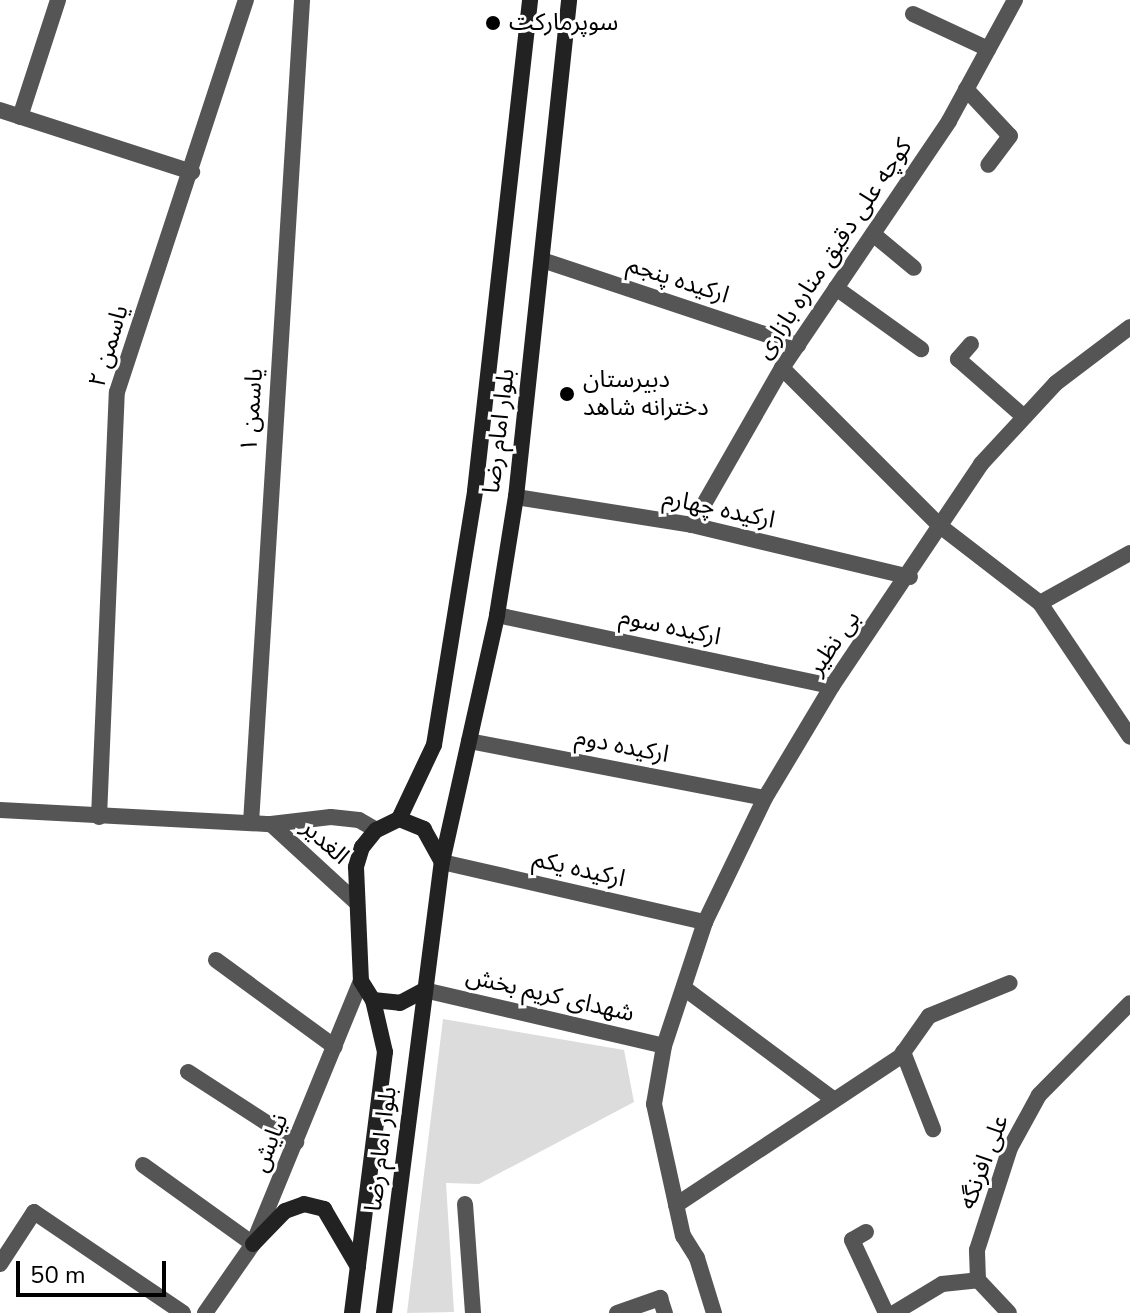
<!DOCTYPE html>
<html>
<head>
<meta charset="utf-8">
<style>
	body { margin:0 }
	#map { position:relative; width:1130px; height:1313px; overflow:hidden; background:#fff; font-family:"Nunito Sans","Noto Sans Arabic",sans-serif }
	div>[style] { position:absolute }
	.green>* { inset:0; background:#dcdcdc }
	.minor>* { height:16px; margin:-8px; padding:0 8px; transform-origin:8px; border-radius:8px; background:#555 }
	.tertiary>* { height:16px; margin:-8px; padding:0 8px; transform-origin:8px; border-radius:8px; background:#555 }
	.secondary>* { height:16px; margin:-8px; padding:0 8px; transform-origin:8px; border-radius:8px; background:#222 }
	.dots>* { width:22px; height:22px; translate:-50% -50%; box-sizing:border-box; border:4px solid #fff; border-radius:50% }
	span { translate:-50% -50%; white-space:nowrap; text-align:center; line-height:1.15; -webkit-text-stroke:6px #fff; paint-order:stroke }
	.poi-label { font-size:24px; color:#000 }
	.left { translate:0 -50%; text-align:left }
	.street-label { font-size:24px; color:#000 }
	.scale { position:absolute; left:16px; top:1261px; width:150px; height:36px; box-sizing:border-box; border:4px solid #000; border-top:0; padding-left:10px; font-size:24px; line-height:28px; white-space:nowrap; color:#000; -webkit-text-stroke:6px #fff; paint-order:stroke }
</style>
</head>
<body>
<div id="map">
	<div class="green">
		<i style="clip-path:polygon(443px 1019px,624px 1050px,634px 1102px,479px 1184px,446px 1183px,454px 1312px,407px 1313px)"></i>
	</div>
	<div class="minor">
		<i style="left:913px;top:14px;width:83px;rotate:25deg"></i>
		<i style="left:966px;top:89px;width:64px;rotate:46.9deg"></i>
		<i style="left:1010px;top:136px;width:36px;rotate:127deg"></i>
		<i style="left:0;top:110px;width:202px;rotate:17.9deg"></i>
		<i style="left:20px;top:117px;width:123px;rotate:-72deg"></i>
		<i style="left:873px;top:234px;width:53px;rotate:39.7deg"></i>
		<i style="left:542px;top:260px;width:270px;rotate:18.4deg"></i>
		<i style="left:836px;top:288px;width:105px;rotate:35.7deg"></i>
		<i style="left:971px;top:344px;width:20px;rotate:131deg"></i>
		<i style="left:958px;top:359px;width:88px;rotate:41.3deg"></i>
		<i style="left:782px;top:368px;width:223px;rotate:45deg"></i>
		<i style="left:940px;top:526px;width:126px;rotate:37.6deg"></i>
		<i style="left:1040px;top:603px;width:161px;rotate:56.1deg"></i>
		<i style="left:516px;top:497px;width:178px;rotate:9deg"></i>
		<i style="left:692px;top:525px;width:224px;rotate:13.4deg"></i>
		<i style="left:692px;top:525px;width:181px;rotate:-60.2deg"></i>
		<i style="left:782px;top:368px;width:298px;rotate:-55.9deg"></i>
		<i style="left:949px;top:121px;width:138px;rotate:-61.4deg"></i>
		<i style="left:1040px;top:603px;width:103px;rotate:-29.1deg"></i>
		<i style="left:497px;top:615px;width:342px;rotate:12deg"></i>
		<i style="left:469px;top:741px;width:301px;rotate:10.9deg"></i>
		<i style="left:99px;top:817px;width:425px;rotate:-87.6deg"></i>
		<i style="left:117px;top:392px;width:413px;rotate:-71.8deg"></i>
		<i style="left:251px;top:823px;width:825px;rotate:-86.45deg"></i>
		<i style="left:442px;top:862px;width:270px;rotate:12.9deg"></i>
		<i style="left:216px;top:960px;width:147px;rotate:36.2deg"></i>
		<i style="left:684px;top:988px;width:187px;rotate:36.7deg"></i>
		<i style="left:424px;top:990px;width:246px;rotate:13.1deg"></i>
		<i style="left:903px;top:1052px;width:83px;rotate:68.7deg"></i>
		<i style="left:188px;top:1072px;width:129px;rotate:32.9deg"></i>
		<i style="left:143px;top:1165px;width:135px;rotate:35.7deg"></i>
		<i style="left:465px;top:1204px;width:109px;rotate:85.8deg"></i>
		<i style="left:676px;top:1205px;width:268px;rotate:-33.5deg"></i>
		<i style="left:900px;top:1057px;width:50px;rotate:-54.7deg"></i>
		<i style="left:929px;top:1016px;width:87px;rotate:-22.2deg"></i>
		<i style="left:866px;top:1232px;width:16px;rotate:150deg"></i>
		<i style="left:852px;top:1240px;width:81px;rotate:65deg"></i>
		<i style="left:0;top:1264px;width:62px;rotate:-56.8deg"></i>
		<i style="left:34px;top:1212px;width:180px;rotate:34.1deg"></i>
		<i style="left:978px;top:1280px;width:30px;rotate:-92deg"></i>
		<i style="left:977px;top:1250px;width:107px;rotate:-72.1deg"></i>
		<i style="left:1010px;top:1148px;width:60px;rotate:-61.3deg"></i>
		<i style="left:1039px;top:1095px;width:129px;rotate:-45.3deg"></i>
		<i style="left:978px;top:1280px;width:45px;rotate:46.8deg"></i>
		<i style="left:617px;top:1313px;width:46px;rotate:-19.2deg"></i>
		<i style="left:660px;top:1298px;width:16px;rotate:72deg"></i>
		<i style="left:714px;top:1313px;width:58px;rotate:-107.2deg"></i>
		<i style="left:697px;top:1258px;width:26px;rotate:-122deg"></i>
		<i style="left:683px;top:1236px;width:135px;rotate:-102.4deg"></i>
		<i style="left:654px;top:1104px;width:59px;rotate:-80.2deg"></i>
		<i style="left:664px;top:1046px;width:131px;rotate:-71.7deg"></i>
		<i style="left:705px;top:922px;width:138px;rotate:-64.2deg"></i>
		<i style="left:765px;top:798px;width:131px;rotate:-59.1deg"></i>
		<i style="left:832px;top:686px;width:267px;rotate:-56.1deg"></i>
		<i style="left:981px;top:464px;width:110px;rotate:-47.2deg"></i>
		<i style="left:1056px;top:383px;width:93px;rotate:-37.1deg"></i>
		<i style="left:894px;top:1313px;width:56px;rotate:-31.1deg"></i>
		<i style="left:942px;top:1284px;width:36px;rotate:-6deg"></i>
	</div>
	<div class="tertiary">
		<i style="left:0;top:810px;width:271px;rotate:3deg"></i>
		<i style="left:271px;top:824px;width:60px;rotate:-6.7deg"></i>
		<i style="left:331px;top:817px;width:28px;rotate:6deg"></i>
		<i style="left:359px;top:820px;width:20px;rotate:30deg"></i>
		<i style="left:271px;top:824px;width:117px;rotate:42.6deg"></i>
		<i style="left:205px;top:1313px;width:84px;rotate:-55.2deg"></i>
		<i style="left:253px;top:1244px;width:284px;rotate:-67.7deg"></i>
	</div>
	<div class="secondary">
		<i style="left:399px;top:819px;width:82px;rotate:-64.7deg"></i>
		<i style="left:434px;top:745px;width:257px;rotate:-80.8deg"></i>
		<i style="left:475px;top:491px;width:494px;rotate:-83.6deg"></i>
		<i style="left:442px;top:862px;width:253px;rotate:-77.4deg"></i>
		<i style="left:497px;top:615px;width:120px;rotate:-80.9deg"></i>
		<i style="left:516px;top:497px;width:500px;rotate:-83.9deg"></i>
		<i style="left:253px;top:1244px;width:46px;rotate:-45.9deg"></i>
		<i style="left:285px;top:1211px;width:20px;rotate:-20deg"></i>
		<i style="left:304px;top:1204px;width:21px;rotate:14deg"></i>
		<i style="left:324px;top:1209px;width:67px;rotate:59.6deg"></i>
		<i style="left:352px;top:1313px;width:263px;rotate:-82.8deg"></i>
		<i style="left:385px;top:1052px;width:53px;rotate:-103deg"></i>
		<i style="left:384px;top:1313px;width:455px;rotate:-82.7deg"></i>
		<i style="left:442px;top:862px;width:38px;rotate:-119deg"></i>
		<i style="left:424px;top:829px;width:27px;rotate:-158deg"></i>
		<i style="left:399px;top:819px;width:25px;rotate:154deg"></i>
		<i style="left:376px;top:830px;width:22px;rotate:129deg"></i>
		<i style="left:362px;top:847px;width:21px;rotate:107deg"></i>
		<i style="left:356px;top:867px;width:114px;rotate:87.5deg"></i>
		<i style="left:361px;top:981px;width:22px;rotate:58deg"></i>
		<i style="left:373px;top:1000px;width:27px;rotate:6deg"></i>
		<i style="left:400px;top:1003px;width:27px;rotate:-28deg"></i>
	</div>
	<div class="dots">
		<i style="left:493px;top:23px;background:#000"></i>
		<i style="left:567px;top:394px;background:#000"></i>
	</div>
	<div class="poi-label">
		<span class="left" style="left:509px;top:23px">سوپرمارکت</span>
		<span class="left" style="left:583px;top:394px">دبیرستان<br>دخترانه شاهد</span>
	</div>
	<div class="street-label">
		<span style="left:834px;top:249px;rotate:-56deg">کوچه علی دقیق مناره بازاری</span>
		<span style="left:678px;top:280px;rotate:18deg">ارکیده پنجم</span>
		<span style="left:109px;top:346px;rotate:-73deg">یاسمن ۲</span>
		<span style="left:252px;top:410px;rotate:-86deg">یاسمن ۱</span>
		<span style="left:499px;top:431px;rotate:-83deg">بلوار امام رضا</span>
		<span style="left:719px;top:509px;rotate:12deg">ارکیده چهارم</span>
		<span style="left:670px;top:627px;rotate:12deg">ارکیده سوم</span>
		<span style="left:834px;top:643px;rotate:-55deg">بی نظیر</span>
		<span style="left:622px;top:746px;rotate:11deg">ارکیده دوم</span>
		<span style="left:325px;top:842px;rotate:42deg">الغدیر</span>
		<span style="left:579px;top:869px;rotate:13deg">ارکیده یکم</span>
		<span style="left:550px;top:995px;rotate:13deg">شهدای کریم بخش</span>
		<span style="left:270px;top:1143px;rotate:-68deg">نیایش</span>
		<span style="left:381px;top:1149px;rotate:-83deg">بلوار امام رضا</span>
		<span style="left:984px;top:1162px;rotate:-69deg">علی افرنگه</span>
	</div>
	<div class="scale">50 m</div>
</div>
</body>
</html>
